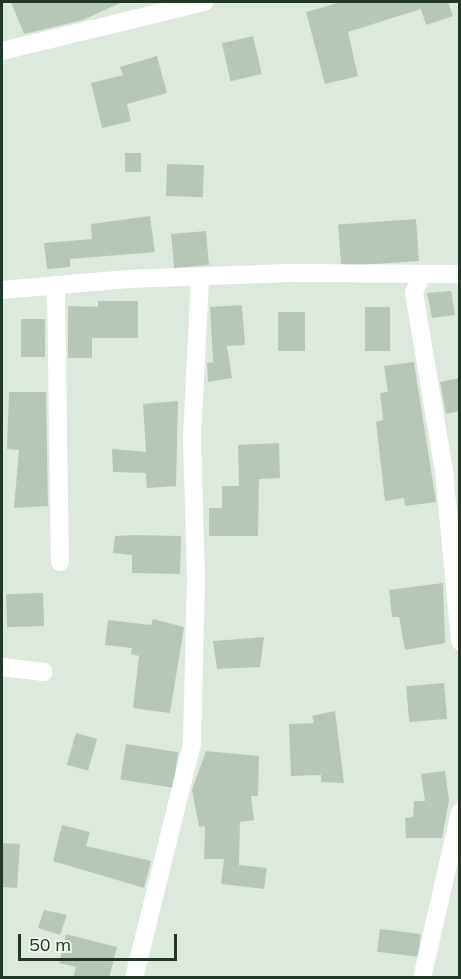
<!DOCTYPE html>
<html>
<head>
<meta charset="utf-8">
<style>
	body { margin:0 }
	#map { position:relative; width:461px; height:979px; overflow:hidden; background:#dee9de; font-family:Mulish,sans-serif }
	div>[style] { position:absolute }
	.building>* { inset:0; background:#b6c7b8; transform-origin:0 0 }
	.minor>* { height:18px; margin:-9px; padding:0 9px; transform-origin:9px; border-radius:9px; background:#fff }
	span { translate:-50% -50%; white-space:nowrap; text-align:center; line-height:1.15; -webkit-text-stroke:4.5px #eef6ee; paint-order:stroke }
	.frame { position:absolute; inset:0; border:3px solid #203825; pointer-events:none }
	.scale { position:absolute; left:18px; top:934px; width:159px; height:27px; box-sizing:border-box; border:3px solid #203825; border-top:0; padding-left:8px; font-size:18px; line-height:21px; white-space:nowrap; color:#203825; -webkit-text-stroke:4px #eef6ee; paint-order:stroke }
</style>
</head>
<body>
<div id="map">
	<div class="building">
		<i style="clip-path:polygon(11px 2px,122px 2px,83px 20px,24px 34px)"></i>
		<i style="clip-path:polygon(341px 2px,448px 2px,453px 16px,426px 25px,421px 9px,348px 32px,358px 76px,325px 84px,306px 12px)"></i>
		<i style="left:253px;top:36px;width:39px;height:32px;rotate:77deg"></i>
		<i style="clip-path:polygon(157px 56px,167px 93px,127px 104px,131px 121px,102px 128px,91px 83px,123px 75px,120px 67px)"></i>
		<i style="left:141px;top:153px;width:19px;height:16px;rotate:90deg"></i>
		<i style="left:167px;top:164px;width:37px;height:32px;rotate:2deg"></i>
		<i style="clip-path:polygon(150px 216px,155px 252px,70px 259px,70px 267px,47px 269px,44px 243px,92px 239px,91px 224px)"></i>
		<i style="left:416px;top:219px;width:42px;height:78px;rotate:86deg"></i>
		<i style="left:206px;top:231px;width:34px;height:35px;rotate:85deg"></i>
		<i style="clip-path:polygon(451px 291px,455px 315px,432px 318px,427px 293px)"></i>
		<i style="clip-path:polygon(98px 301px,138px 301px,138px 338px,92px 338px,92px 358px,68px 358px,68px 306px,98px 307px)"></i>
		<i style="clip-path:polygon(242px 305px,245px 345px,227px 346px,232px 378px,208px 382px,207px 363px,213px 362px,210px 307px)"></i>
		<i style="left:365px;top:307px;width:25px;height:44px"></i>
		<i style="left:278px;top:312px;width:27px;height:39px"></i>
		<i style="left:21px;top:319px;width:24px;height:38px"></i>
		<i style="clip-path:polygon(414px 362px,436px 502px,405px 506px,404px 498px,385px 501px,376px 422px,383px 420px,380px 393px,388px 392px,384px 366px)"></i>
		<i style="clip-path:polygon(459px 378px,459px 411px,446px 414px,440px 382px)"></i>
		<i style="clip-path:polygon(9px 392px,46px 392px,48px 506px,14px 508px,19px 450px,7px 449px)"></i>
		<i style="clip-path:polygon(178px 401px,176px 486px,147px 488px,146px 473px,113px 472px,112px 449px,146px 452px,143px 404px)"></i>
		<i style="clip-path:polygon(279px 443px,280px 478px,259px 479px,258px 536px,209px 536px,209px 508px,222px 508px,222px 486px,239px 486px,238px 445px)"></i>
		<i style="clip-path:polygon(133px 535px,181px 536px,180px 574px,132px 573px,132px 555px,113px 553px,115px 536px)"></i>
		<i style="clip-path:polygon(443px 583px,445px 643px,405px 650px,399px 617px,392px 617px,389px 590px)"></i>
		<i style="left:43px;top:593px;width:33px;height:37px;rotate:88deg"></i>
		<i style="clip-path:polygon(153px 619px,184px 627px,170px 713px,133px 708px,139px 656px,131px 654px,132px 648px,105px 645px,108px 620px,151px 625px)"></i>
		<i style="clip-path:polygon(264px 637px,260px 667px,217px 669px,213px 641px)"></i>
		<i style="left:444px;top:683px;width:36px;height:38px;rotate:85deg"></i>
		<i style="clip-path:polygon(335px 711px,344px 783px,321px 782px,321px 775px,291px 776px,289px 724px,314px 723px,312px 716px)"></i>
		<i style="left:76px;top:733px;width:22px;height:33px;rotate:16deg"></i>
		<i style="left:126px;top:744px;width:53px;height:36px;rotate:9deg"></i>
		<i style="clip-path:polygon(206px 751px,259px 756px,258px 796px,251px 796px,254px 820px,240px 822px,239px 865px,267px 868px,264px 889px,221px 884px,224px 859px,204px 859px,205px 826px,199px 827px,192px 790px)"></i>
		<i style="clip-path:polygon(445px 771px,449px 800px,442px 838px,406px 838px,405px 818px,413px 817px,414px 801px,425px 801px,421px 774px)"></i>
		<i style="clip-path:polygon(62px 825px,90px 832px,86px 846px,151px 861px,144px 888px,53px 861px)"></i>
		<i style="clip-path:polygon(2px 843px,20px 844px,17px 888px,2px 887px)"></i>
		<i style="clip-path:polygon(44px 910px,67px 915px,60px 935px,38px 928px)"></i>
		<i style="left:380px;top:929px;width:41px;height:23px;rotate:7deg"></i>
		<i style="clip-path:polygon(66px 934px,117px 947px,109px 978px,73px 978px,76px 967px,59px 963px)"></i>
	</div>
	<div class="minor">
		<i style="left:2px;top:51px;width:208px;rotate:-13.6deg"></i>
		<i style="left:421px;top:276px;width:18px;rotate:112deg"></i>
		<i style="left:414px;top:293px;width:181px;rotate:80.4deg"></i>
		<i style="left:444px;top:471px;width:171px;rotate:84.6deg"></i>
		<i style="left:56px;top:285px;width:277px;rotate:89.2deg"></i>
		<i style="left:2px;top:290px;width:126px;rotate:-5deg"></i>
		<i style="left:128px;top:279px;width:161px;rotate:-2.1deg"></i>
		<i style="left:289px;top:273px;width:171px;rotate:0.3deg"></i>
		<i style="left:2px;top:667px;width:42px;rotate:6.8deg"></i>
		<i style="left:134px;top:978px;width:242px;rotate:-76.1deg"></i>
		<i style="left:192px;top:743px;width:164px;rotate:-88.6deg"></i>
		<i style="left:196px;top:579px;width:142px;rotate:-91.6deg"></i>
		<i style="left:192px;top:437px;width:160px;rotate:-87.1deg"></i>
		<i style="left:422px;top:978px;width:170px;rotate:-77.1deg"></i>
	</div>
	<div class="frame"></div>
	<div class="scale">50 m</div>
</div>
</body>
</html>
